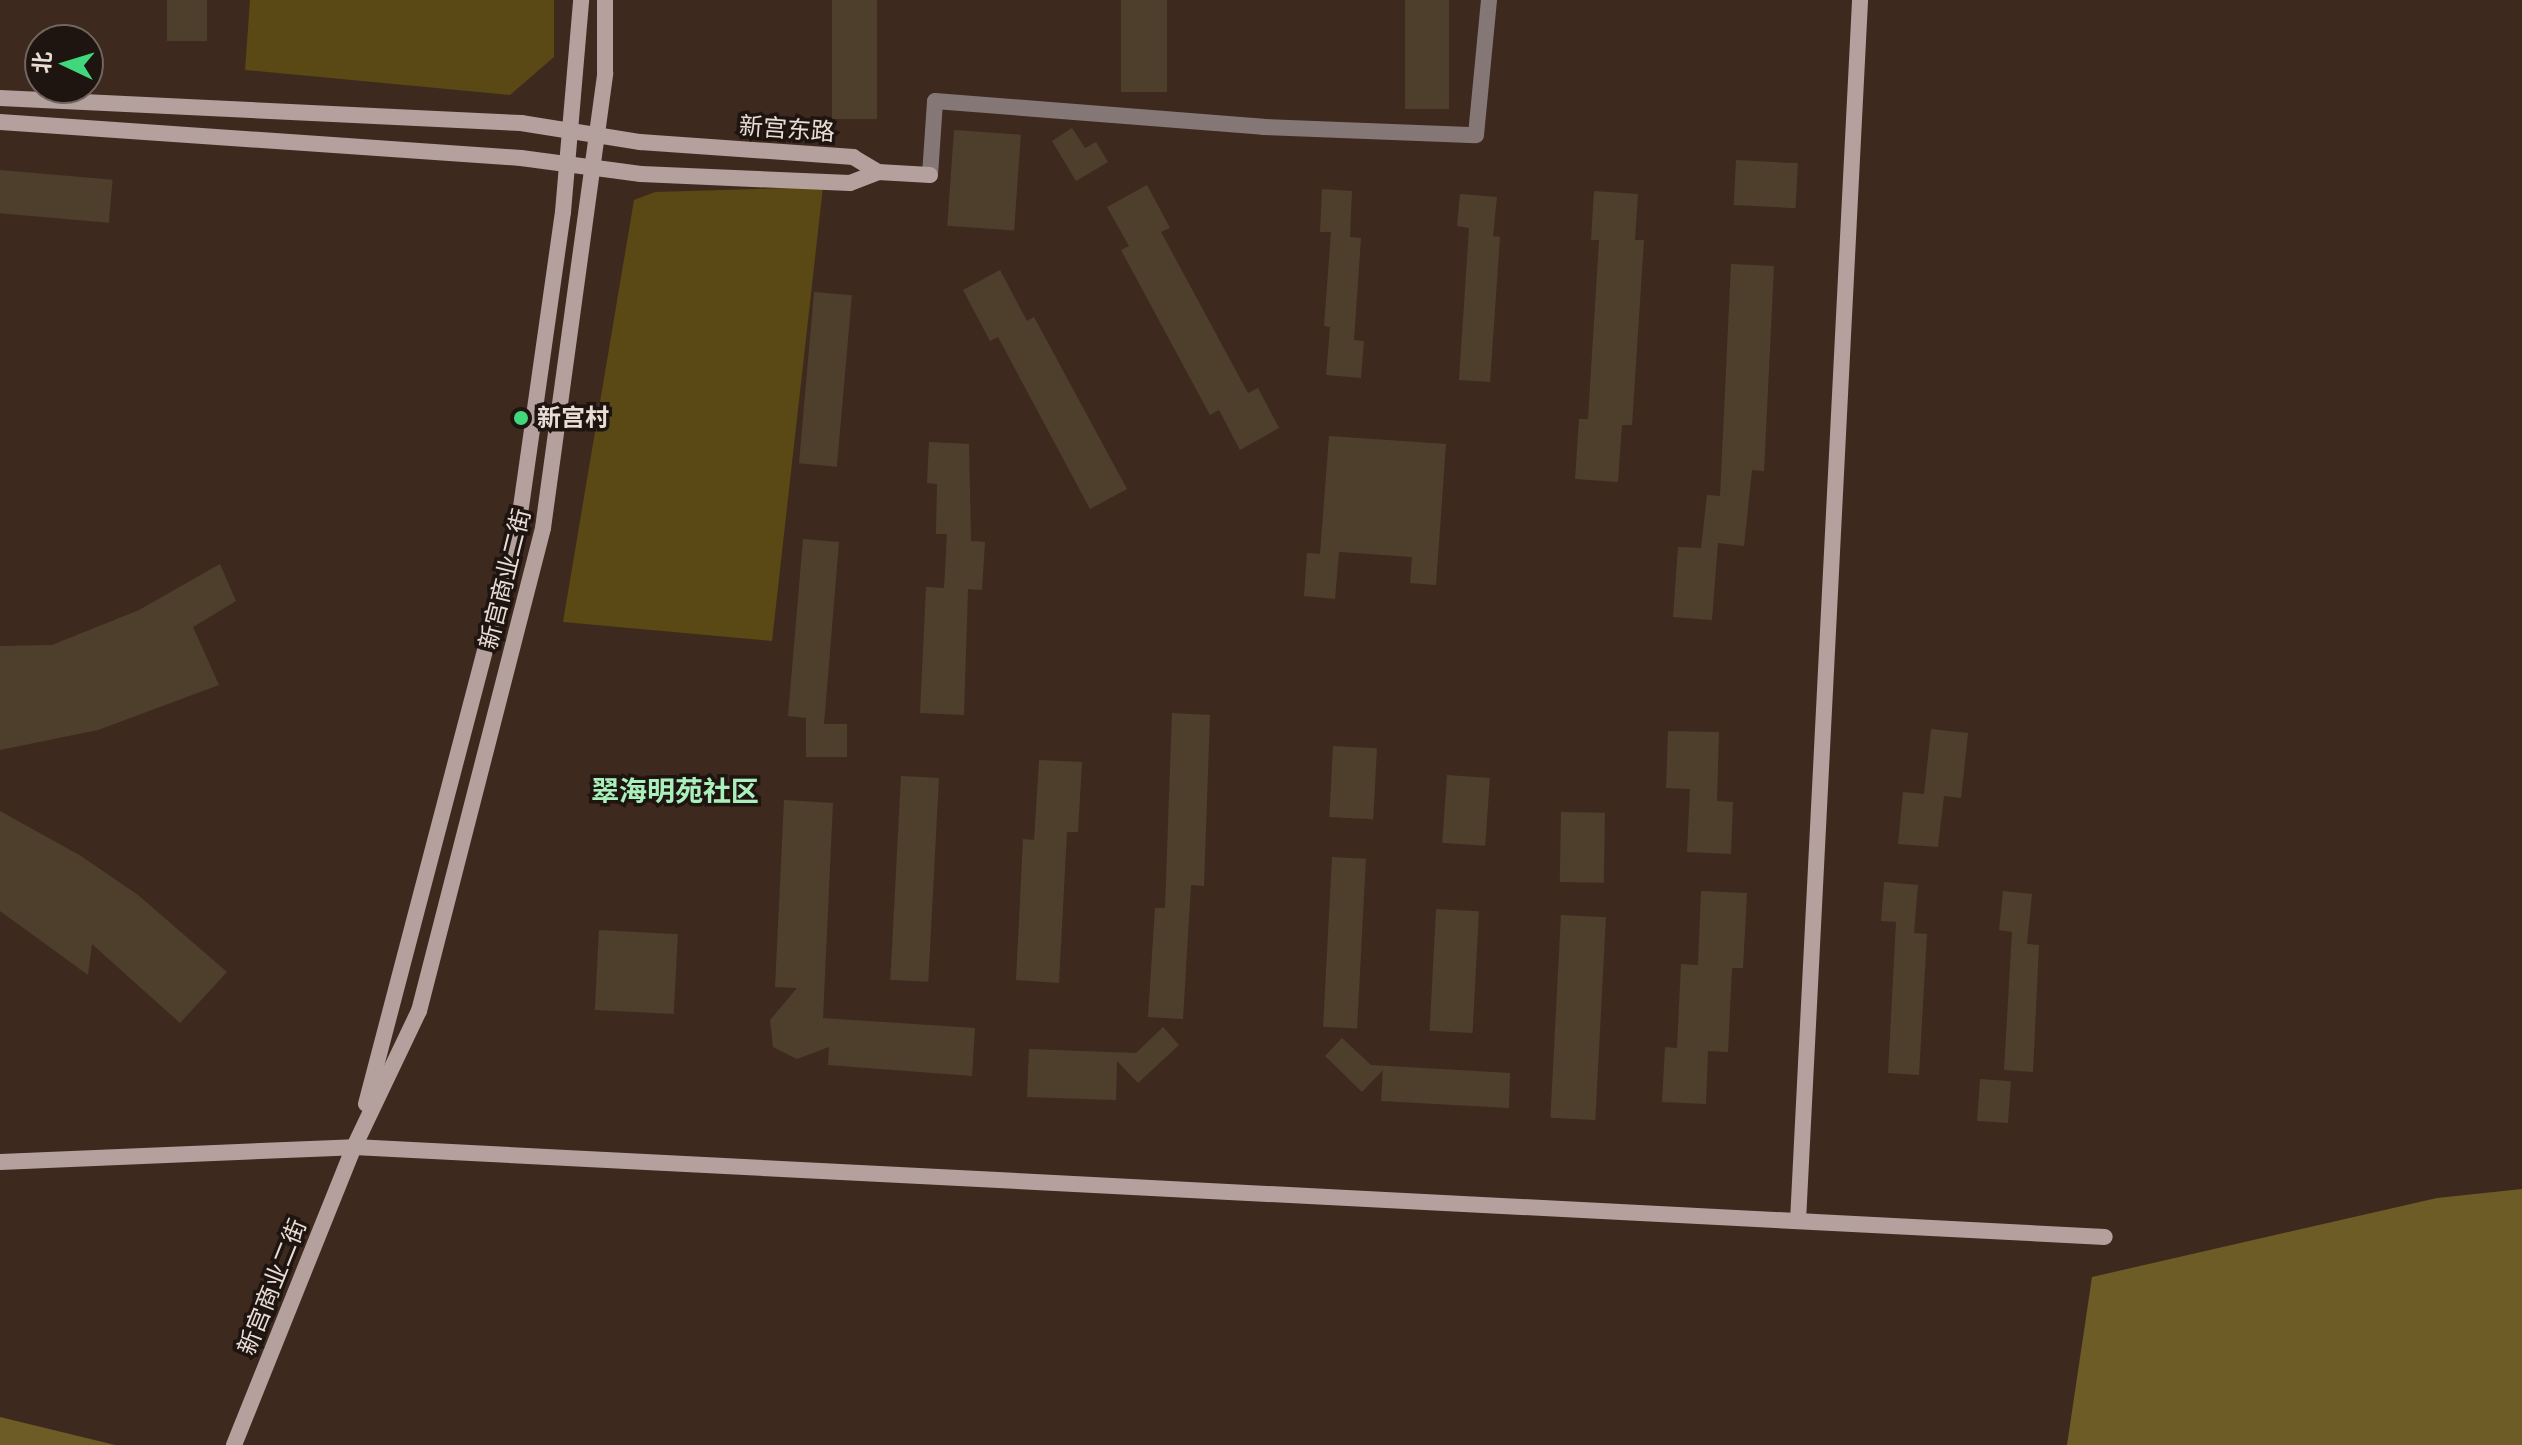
<!DOCTYPE html>
<html>
<head>
<meta charset="utf-8">
<style>
	body { margin:0 }
	#map { position:relative; width:2522px; height:1445px; overflow:hidden; background:#3e291f; font-family:"Archivo Narrow","Noto Sans SC",sans-serif }
	div>[style] { position:absolute }
	.green>* { inset:0; background:#5a4815 }
	.forest>* { inset:0; background:#6e5c26 }
	.building>* { inset:0; background:#4e3f2d; transform-origin:0 0 }
	.street>* { height:16px; margin:-8px; padding:0 8px; transform-origin:8px; border-radius:8px; background:#847775 }
	.secondary>* { height:16px; margin:-8px; padding:0 8px; transform-origin:8px; border-radius:8px; background:#b4a09d }
	.dots>* { width:22px; height:22px; translate:-50% -50%; box-sizing:border-box; border:4px solid #1e1510; border-radius:50% }
	span { translate:-50% -50%; white-space:nowrap; text-align:center; line-height:1.15; -webkit-text-stroke:7px #1e1510; paint-order:stroke }
	.street-label { font-size:24px; color:#eaddd6 }
	.poi-label { font-size:24px; color:#eaddd6; font-weight:700 }
	.left { translate:0 -50%; text-align:left }
	.quarter-label { font-size:28px; color:#aaf0bc; font-weight:700 }
	.north { position:absolute; left:24px; top:24px; width:80px; height:80px; box-sizing:border-box; background:#1e1510; border:2px solid #70655f; border-radius:50%; rotate:274deg; font-size:22px; font-weight:700; line-height:32px; text-align:center; color:#eaddd6 }
	.north::after { content:''; display:block; margin:auto; width:28px; height:36px; background:#41d77c; clip-path:polygon(50% 0,100% 100%,50% 72%,0 100%) }
</style>
</head>
<body>
<div id="map">
	<div class="green">
		<i style="clip-path:polygon(250px 0,554px 0,554px 57px,510px 95px,245px 70px)"></i>
		<i style="clip-path:polygon(823px 187px,772px 641px,563px 622px,634px 200px,655px 192px)"></i>
	</div>
	<div class="forest">
		<i style="clip-path:polygon(2522px 1189px,2522px 1445px,2067px 1445px,2092px 1277px,2437px 1198px)"></i>
		<i style="clip-path:polygon(0 1417px,115px 1445px,0 1445px)"></i>
	</div>
	<div class="building">
		<i style="left:167px;top:0;width:40px;height:41px"></i>
		<i style="left:832px;top:0;width:45px;height:119px"></i>
		<i style="left:1121px;top:0;width:46px;height:92px"></i>
		<i style="left:1405px;top:0;width:44px;height:109px"></i>
		<i style="clip-path:polygon(1072px 128px,1085px 148px,1096px 142px,1108px 162px,1076px 181px,1052px 141px)"></i>
		<i style="left:954px;top:130px;width:67px;height:96px;rotate:4deg"></i>
		<i style="left:1736px;top:160px;width:62px;height:45px;rotate:3deg"></i>
		<i style="left:0;top:170px;width:113px;height:43px;rotate:5deg"></i>
		<i style="clip-path:polygon(1147px 185px,1170px 228px,1161px 232px,1248px 393px,1258px 388px,1279px 428px,1240px 450px,1219px 410px,1210px 415px,1121px 250px,1129px 246px,1107px 207px)"></i>
		<i style="clip-path:polygon(1322px 189px,1352px 191px,1350px 237px,1361px 238px,1354px 340px,1364px 341px,1361px 378px,1326px 375px,1330px 327px,1324px 326px,1331px 232px,1320px 232px)"></i>
		<i style="clip-path:polygon(1594px 191px,1638px 194px,1635px 240px,1644px 240px,1632px 425px,1622px 425px,1618px 482px,1575px 479px,1579px 419px,1588px 419px,1599px 240px,1591px 240px)"></i>
		<i style="clip-path:polygon(1460px 194px,1497px 197px,1493px 236px,1500px 237px,1490px 382px,1459px 380px,1469px 228px,1457px 226px)"></i>
		<i style="clip-path:polygon(1731px 264px,1774px 266px,1764px 471px,1752px 470px,1744px 546px,1718px 543px,1712px 620px,1673px 617px,1678px 547px,1701px 548px,1707px 495px,1720px 496px)"></i>
		<i style="clip-path:polygon(1000px 270px,1027px 321px,1034px 317px,1127px 489px,1090px 509px,998px 337px,990px 341px,963px 290px)"></i>
		<i style="left:814px;top:292px;width:38px;height:172px;rotate:5deg"></i>
		<i style="clip-path:polygon(1329px 436px,1446px 444px,1436px 585px,1410px 583px,1412px 557px,1339px 552px,1335px 599px,1304px 596px,1307px 553px,1320px 554px)"></i>
		<i style="clip-path:polygon(929px 442px,969px 444px,971px 541px,985px 542px,982px 590px,968px 589px,964px 715px,920px 713px,926px 587px,944px 588px,947px 534px,936px 534px,937px 484px,927px 483px)"></i>
		<i style="clip-path:polygon(803px 539px,839px 542px,824px 724px,847px 724px,847px 757px,806px 757px,806px 718px,788px 716px)"></i>
		<i style="clip-path:polygon(220px 564px,236px 601px,193px 627px,219px 685px,98px 730px,0 750px,0 646px,52px 645px,139px 610px)"></i>
		<i style="clip-path:polygon(1172px 713px,1210px 715px,1204px 886px,1191px 885px,1183px 1019px,1148px 1017px,1155px 908px,1165px 908px)"></i>
		<i style="clip-path:polygon(1931px 729px,1968px 733px,1961px 798px,1944px 796px,1938px 847px,1898px 844px,1903px 792px,1924px 794px)"></i>
		<i style="clip-path:polygon(1668px 731px,1719px 732px,1717px 801px,1733px 802px,1731px 854px,1687px 852px,1690px 789px,1666px 788px)"></i>
		<i style="left:1333px;top:746px;width:44px;height:71px;rotate:3deg"></i>
		<i style="clip-path:polygon(1039px 760px,1082px 762px,1078px 832px,1067px 832px,1059px 983px,1016px 980px,1023px 839px,1034px 840px)"></i>
		<i style="left:1447px;top:775px;width:43px;height:68px;rotate:4deg"></i>
		<i style="left:901px;top:776px;width:38px;height:204px;rotate:3deg"></i>
		<i style="clip-path:polygon(784px 800px,833px 803px,823px 1018px,975px 1028px,972px 1076px,828px 1065px,829px 1047px,797px 1059px,773px 1047px,770px 1020px,797px 988px,775px 987px)"></i>
		<i style="clip-path:polygon(0 811px,81px 856px,138px 895px,227px 972px,180px 1023px,92px 944px,88px 975px,0 911px)"></i>
		<i style="left:1561px;top:812px;width:44px;height:70px;rotate:1deg"></i>
		<i style="left:1332px;top:857px;width:34px;height:170px;rotate:3deg"></i>
		<i style="clip-path:polygon(1884px 882px,1918px 885px,1914px 933px,1927px 934px,1919px 1075px,1888px 1073px,1896px 922px,1881px 921px)"></i>
		<i style="clip-path:polygon(1701px 891px,1747px 893px,1743px 968px,1732px 968px,1728px 1052px,1708px 1051px,1706px 1104px,1662px 1102px,1665px 1047px,1677px 1048px,1681px 964px,1698px 965px)"></i>
		<i style="clip-path:polygon(2003px 891px,2032px 894px,2027px 944px,2039px 945px,2033px 1072px,2004px 1070px,2012px 932px,1999px 930px)"></i>
		<i style="left:1436px;top:909px;width:43px;height:122px;rotate:3deg"></i>
		<i style="left:1561px;top:915px;width:45px;height:203px;rotate:3deg"></i>
		<i style="left:599px;top:930px;width:79px;height:80px;rotate:3deg"></i>
		<i style="clip-path:polygon(1163px 1027px,1179px 1045px,1138px 1083px,1117px 1061px,1116px 1100px,1027px 1097px,1029px 1049px,1136px 1053px)"></i>
		<i style="clip-path:polygon(1342px 1038px,1371px 1065px,1510px 1073px,1509px 1108px,1381px 1101px,1383px 1070px,1362px 1092px,1325px 1056px)"></i>
		<i style="left:1980px;top:1079px;width:31px;height:42px;rotate:4deg"></i>
	</div>
	<div class="street">
		<i style="left:930px;top:175px;width:74px;rotate:-86.1deg"></i>
		<i style="left:935px;top:101px;width:329px;rotate:4.5deg"></i>
		<i style="left:1263px;top:127px;width:213px;rotate:2.2deg"></i>
		<i style="left:1476px;top:135px;width:136px;rotate:-84.5deg"></i>
	</div>
	<div class="secondary">
		<i style="left:0;top:98px;width:522px;rotate:2.75deg"></i>
		<i style="left:521px;top:123px;width:121px;rotate:9.1deg"></i>
		<i style="left:640px;top:142px;width:214px;rotate:4deg"></i>
		<i style="left:853px;top:157px;width:29px;rotate:31deg"></i>
		<i style="left:0;top:122px;width:522px;rotate:3.95deg"></i>
		<i style="left:521px;top:158px;width:121px;rotate:7.6deg"></i>
		<i style="left:641px;top:174px;width:209px;rotate:2.5deg"></i>
		<i style="left:850px;top:183px;width:30px;rotate:-21deg"></i>
		<i style="left:878px;top:172px;width:52px;rotate:3.3deg"></i>
		<i style="left:366px;top:1104px;width:603px;rotate:-75.3deg"></i>
		<i style="left:519px;top:521px;width:312px;rotate:-81.9deg"></i>
		<i style="left:563px;top:212px;width:213px;rotate:-85.1deg"></i>
		<i style="left:0;top:1162px;width:354px;rotate:-2.4deg"></i>
		<i style="left:354px;top:1147px;width:1753px;rotate:2.94deg"></i>
		<i style="left:1798px;top:1221px;width:1223px;rotate:-87.09deg"></i>
		<i style="left:234px;top:1445px;width:321px;rotate:-68.1deg"></i>
		<i style="left:354px;top:1147px;width:151px;rotate:-64.5deg"></i>
		<i style="left:419px;top:1011px;width:499px;rotate:-75.6deg"></i>
		<i style="left:543px;top:528px;width:459px;rotate:-82.2deg"></i>
		<i style="left:605px;top:73px;width:73px;rotate:-90deg"></i>
	</div>
	<div class="dots">
		<i style="left:521px;top:418px;background:#41d77c"></i>
	</div>
	<div class="street-label">
		<span style="left:787px;top:129px;rotate:4deg">新宫东路</span>
		<span style="left:505px;top:579px;rotate:-76deg">新宫商业二街</span>
		<span style="left:272px;top:1287px;rotate:-68deg">新宫商业二街</span>
	</div>
	<div class="poi-label">
		<span class="left" style="left:537px;top:418px">新宫村</span>
	</div>
	<div class="quarter-label">
		<span style="left:675px;top:791px">翠海明苑社区</span>
	</div>
	<div class="north">北</div>
</div>
</body>
</html>
